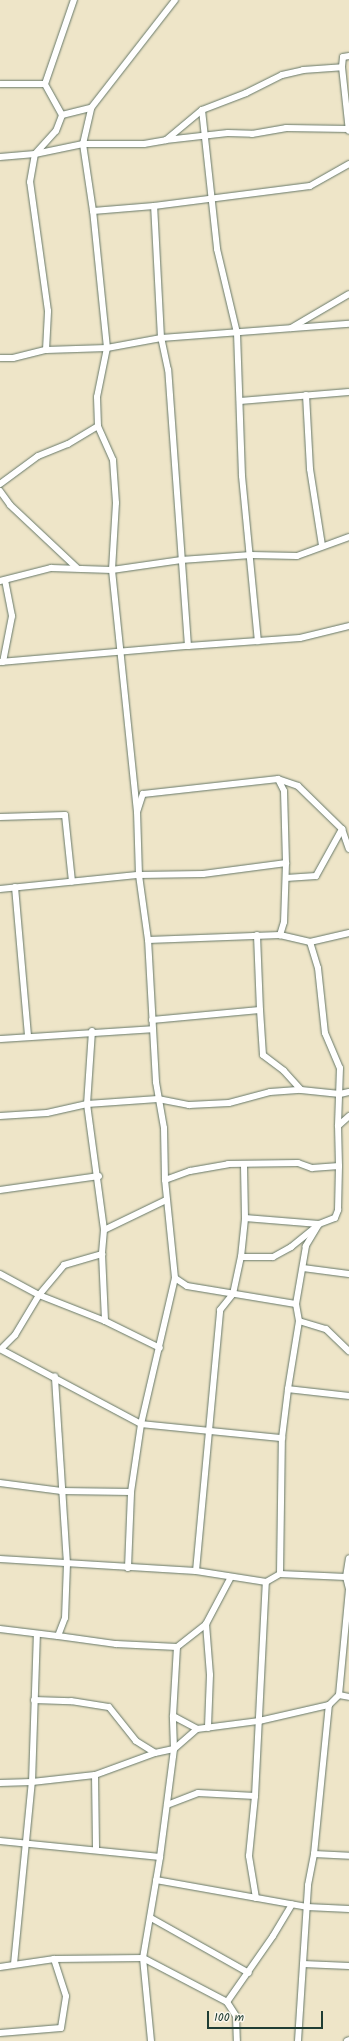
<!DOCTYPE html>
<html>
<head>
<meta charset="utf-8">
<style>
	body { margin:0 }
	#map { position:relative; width:349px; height:2041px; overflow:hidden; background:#eee5c8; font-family:Kalam,sans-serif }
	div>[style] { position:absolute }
	.roads { filter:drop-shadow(0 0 1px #677868) drop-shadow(0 0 1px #677868) }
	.minor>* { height:6px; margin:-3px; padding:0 3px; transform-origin:3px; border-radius:3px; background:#fff }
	span { translate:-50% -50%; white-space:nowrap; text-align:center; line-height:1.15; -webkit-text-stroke:3.5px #fbf7ec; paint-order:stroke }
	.scale { position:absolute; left:207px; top:2011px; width:116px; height:18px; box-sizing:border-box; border:2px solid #1f3d34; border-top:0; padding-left:5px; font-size:12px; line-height:14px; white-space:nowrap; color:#1f3d34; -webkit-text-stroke:3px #fbf7ec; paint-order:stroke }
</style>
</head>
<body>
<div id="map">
	<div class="roads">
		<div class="minor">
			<i style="left:349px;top:56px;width:6px;rotate:171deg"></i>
			<i style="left:343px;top:57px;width:10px;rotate:96deg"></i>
			<i style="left:342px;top:67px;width:64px;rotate:83.8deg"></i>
			<i style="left:0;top:84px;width:45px"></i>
			<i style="left:202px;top:110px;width:140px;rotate:83.8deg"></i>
			<i style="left:217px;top:249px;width:86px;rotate:76.6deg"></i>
			<i style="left:237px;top:333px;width:143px;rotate:88deg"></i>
			<i style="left:242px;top:476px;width:166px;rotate:84.5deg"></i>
			<i style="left:62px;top:115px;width:35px;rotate:-119deg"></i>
			<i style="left:45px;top:84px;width:89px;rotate:-71deg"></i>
			<i style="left:166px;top:140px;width:62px;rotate:-6.4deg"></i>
			<i style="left:228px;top:133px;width:24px;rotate:2deg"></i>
			<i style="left:252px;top:134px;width:35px;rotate:-10deg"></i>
			<i style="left:286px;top:128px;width:63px;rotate:0.9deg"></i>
			<i style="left:0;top:157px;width:35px;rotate:-5deg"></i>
			<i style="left:35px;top:154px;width:49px;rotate:-11.8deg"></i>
			<i style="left:83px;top:144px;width:61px"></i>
			<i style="left:144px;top:144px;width:22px;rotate:-10deg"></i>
			<i style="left:166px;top:140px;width:47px;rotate:-39.8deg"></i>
			<i style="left:202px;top:110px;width:47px;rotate:-21.1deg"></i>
			<i style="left:246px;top:93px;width:40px;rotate:-26.6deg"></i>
			<i style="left:282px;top:75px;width:22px;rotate:-13deg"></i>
			<i style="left:303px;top:70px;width:39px;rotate:-4deg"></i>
			<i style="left:93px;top:211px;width:61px;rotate:-4.7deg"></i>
			<i style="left:291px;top:328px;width:67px;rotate:-30.4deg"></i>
			<i style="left:46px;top:350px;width:39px;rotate:-87deg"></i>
			<i style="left:48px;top:311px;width:130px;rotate:-97.9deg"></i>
			<i style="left:30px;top:182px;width:28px;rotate:-80deg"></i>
			<i style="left:35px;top:154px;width:31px;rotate:-48deg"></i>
			<i style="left:56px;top:131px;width:17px;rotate:-69deg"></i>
			<i style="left:62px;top:115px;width:30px;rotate:-14deg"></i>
			<i style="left:0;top:358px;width:13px"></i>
			<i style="left:13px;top:358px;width:34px;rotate:-14deg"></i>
			<i style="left:46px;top:350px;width:61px;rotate:-1.9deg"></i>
			<i style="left:107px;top:348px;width:55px;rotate:-10.5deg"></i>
			<i style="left:161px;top:338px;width:132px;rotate:-93deg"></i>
			<i style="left:154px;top:206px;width:157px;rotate:-7.3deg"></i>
			<i style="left:310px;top:186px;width:45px;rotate:-29.4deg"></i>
			<i style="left:306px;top:395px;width:74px;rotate:86.9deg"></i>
			<i style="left:310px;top:469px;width:78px;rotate:81.1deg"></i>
			<i style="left:240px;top:401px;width:109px;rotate:-4.7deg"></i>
			<i style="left:0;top:484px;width:47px;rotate:-36.4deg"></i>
			<i style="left:38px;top:456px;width:32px;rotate:-22deg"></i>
			<i style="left:68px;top:444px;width:35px;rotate:-31deg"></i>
			<i style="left:0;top:491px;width:17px;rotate:54deg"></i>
			<i style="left:10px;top:505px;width:92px;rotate:43.2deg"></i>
			<i style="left:0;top:581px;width:53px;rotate:-14.3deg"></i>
			<i style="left:51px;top:568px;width:61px;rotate:1.9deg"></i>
			<i style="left:112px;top:570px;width:70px;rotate:-8.2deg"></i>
			<i style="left:181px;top:560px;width:70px;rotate:-4.1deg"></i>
			<i style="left:251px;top:555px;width:46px;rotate:1.2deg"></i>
			<i style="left:297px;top:556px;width:55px;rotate:-20.1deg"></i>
			<i style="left:188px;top:646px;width:112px;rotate:-4.1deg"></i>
			<i style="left:300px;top:638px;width:50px;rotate:-13.8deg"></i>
			<i style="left:0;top:662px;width:189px;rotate:-4.9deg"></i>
			<i style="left:188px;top:646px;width:277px;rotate:-94.1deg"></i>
			<i style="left:168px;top:370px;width:33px;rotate:-102deg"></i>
			<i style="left:161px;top:338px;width:189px;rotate:-4.3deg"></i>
			<i style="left:3px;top:662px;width:47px;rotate:-78.9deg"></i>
			<i style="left:12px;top:616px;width:36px;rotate:-101deg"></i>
			<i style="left:278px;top:779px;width:13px;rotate:63deg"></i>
			<i style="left:284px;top:791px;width:72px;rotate:88.4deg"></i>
			<i style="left:286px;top:863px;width:59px;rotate:91.9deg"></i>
			<i style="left:284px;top:922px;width:14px;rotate:107deg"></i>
			<i style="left:137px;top:812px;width:243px;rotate:-95.9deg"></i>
			<i style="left:112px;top:570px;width:67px;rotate:-86.6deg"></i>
			<i style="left:116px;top:503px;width:43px;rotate:-94deg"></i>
			<i style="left:113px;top:460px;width:37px;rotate:-114deg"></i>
			<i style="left:98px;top:426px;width:29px;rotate:-92deg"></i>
			<i style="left:97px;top:397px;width:50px;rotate:-78.5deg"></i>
			<i style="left:107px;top:348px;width:138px;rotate:-95.8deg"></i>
			<i style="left:93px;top:211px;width:68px;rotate:-98.5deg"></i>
			<i style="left:83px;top:144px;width:37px;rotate:-77deg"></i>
			<i style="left:91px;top:108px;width:137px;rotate:-52.1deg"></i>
			<i style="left:0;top:817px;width:65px;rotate:-1.8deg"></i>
			<i style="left:65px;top:815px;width:67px;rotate:84deg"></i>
			<i style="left:286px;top:878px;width:30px;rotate:-4deg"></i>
			<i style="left:316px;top:876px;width:54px;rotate:-61deg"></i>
			<i style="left:15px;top:887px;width:149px;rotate:85deg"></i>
			<i style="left:0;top:889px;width:140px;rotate:-5.8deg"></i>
			<i style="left:139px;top:875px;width:64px;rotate:-0.9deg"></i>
			<i style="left:203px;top:874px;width:84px;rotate:-7.5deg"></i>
			<i style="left:148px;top:940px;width:132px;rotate:-2.2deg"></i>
			<i style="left:280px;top:935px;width:31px;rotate:13deg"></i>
			<i style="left:310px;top:942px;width:27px;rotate:73deg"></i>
			<i style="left:318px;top:968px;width:65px;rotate:83.9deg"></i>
			<i style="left:325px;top:1033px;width:38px;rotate:67deg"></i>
			<i style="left:340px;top:1068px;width:58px;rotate:92deg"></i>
			<i style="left:310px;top:942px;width:40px;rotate:-13deg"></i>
			<i style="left:260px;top:1010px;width:45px;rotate:86.2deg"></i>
			<i style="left:263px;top:1055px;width:26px;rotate:37deg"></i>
			<i style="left:284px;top:1071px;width:25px;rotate:48deg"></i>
			<i style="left:301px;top:1090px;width:39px;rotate:6deg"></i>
			<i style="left:340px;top:1094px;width:9px;rotate:-13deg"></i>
			<i style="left:152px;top:1020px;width:108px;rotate:-5.3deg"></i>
			<i style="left:260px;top:1010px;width:75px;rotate:-92.3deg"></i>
			<i style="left:92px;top:1031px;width:73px;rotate:93.9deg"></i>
			<i style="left:87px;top:1104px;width:127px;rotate:82.3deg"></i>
			<i style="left:104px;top:1230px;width:24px;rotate:95deg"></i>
			<i style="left:102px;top:1254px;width:67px;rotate:87.4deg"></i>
			<i style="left:0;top:1039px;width:153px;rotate:-3.7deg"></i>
			<i style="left:0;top:1116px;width:47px;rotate:-3.7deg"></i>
			<i style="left:47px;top:1113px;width:41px;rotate:-12.7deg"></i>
			<i style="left:87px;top:1104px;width:71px;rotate:-4deg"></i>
			<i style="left:158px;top:1099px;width:32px;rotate:11deg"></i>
			<i style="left:189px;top:1105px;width:40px;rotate:-2.9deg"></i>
			<i style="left:229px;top:1103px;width:42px;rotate:-15deg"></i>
			<i style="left:270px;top:1092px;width:31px;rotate:-4deg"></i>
			<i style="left:165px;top:1180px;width:52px;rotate:-91.1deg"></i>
			<i style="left:164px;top:1128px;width:47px;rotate:-99.9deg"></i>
			<i style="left:156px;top:1082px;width:142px;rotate:-93.2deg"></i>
			<i style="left:148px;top:940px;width:66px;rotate:-97.9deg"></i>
			<i style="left:139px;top:875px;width:63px;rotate:-91.8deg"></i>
			<i style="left:137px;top:812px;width:19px;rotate:-72deg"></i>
			<i style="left:143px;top:794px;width:136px;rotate:-6.3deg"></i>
			<i style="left:278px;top:779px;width:21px;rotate:19deg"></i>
			<i style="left:298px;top:786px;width:62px;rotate:44.3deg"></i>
			<i style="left:342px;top:829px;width:21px;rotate:71deg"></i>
			<i style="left:0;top:1190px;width:100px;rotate:-8deg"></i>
			<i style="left:245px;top:1218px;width:74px;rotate:4.6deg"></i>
			<i style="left:319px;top:1224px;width:26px;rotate:121deg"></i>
			<i style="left:306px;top:1246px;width:59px;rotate:99.8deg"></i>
			<i style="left:296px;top:1304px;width:17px;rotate:80deg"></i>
			<i style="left:299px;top:1321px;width:69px;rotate:99.2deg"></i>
			<i style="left:104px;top:1230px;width:69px;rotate:-25.8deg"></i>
			<i style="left:241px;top:1257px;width:32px"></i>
			<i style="left:273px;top:1257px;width:21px;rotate:-29deg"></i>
			<i style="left:291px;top:1247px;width:36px;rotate:-39deg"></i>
			<i style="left:319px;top:1224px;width:17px;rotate:-21deg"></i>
			<i style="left:335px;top:1218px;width:9px;rotate:-69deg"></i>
			<i style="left:338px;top:1210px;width:44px;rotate:-88.7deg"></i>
			<i style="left:303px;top:1268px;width:46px;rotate:7.4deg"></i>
			<i style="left:0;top:1274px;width:44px;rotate:28.3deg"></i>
			<i style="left:39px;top:1295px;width:71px;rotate:21.5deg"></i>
			<i style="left:105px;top:1321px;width:61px;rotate:26.1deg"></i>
			<i style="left:175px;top:1278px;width:14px;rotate:34deg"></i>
			<i style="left:187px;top:1286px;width:110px;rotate:9.4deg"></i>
			<i style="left:299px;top:1321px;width:28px;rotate:17deg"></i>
			<i style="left:326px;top:1329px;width:32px;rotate:44deg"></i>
			<i style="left:0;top:1349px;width:160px;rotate:28deg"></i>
			<i style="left:141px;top:1424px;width:150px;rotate:-76.9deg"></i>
			<i style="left:175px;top:1278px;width:99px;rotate:-95.8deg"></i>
			<i style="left:165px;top:1180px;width:27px;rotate:-20deg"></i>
			<i style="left:190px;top:1171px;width:39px;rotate:-10deg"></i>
			<i style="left:228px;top:1164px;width:70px;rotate:-0.8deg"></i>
			<i style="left:298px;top:1163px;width:15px;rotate:20deg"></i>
			<i style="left:312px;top:1168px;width:27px;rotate:-4deg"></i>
			<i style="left:339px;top:1166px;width:40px;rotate:-91.4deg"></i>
			<i style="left:338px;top:1126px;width:15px;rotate:-42deg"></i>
			<i style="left:1px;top:1349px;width:20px;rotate:-45deg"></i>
			<i style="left:15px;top:1335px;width:47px;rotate:-59deg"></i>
			<i style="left:39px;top:1295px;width:39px;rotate:-50deg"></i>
			<i style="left:64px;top:1265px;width:40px;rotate:-16deg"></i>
			<i style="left:0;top:1483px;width:62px;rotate:7.5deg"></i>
			<i style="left:61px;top:1491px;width:70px;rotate:0.8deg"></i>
			<i style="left:0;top:1559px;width:196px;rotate:3.5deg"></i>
			<i style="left:196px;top:1571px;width:71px;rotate:8.9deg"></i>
			<i style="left:266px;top:1582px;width:16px;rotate:-30deg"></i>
			<i style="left:280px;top:1574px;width:66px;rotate:2.6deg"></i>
			<i style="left:346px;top:1577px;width:19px;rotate:-81deg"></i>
			<i style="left:128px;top:1568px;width:76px;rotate:-87.7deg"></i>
			<i style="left:131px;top:1492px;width:69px;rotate:-81.6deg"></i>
			<i style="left:141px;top:1424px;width:142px;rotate:5.7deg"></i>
			<i style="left:196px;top:1571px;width:262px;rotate:-84.7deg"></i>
			<i style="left:220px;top:1310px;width:21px;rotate:-51deg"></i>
			<i style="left:233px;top:1294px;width:38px;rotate:-78deg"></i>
			<i style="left:241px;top:1257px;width:39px;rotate:-84deg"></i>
			<i style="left:245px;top:1218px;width:53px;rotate:-91.1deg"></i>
			<i style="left:280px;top:1574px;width:136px;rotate:-89.2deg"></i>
			<i style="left:282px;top:1438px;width:49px;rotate:-83deg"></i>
			<i style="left:288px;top:1389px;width:61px;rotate:6.5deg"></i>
			<i style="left:206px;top:1624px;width:51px;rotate:85.5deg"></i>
			<i style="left:210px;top:1675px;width:53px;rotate:92.2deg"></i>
			<i style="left:0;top:1629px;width:58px;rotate:6.9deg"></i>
			<i style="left:58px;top:1636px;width:19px;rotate:-69deg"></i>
			<i style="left:65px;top:1618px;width:54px;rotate:-87.9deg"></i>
			<i style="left:67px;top:1564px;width:188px;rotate:-93.7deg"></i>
			<i style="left:58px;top:1636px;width:59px;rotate:7.9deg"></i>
			<i style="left:116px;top:1644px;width:61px;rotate:2.8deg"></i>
			<i style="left:339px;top:1695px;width:10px;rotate:11deg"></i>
			<i style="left:34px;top:1700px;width:37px;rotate:2deg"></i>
			<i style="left:71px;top:1701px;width:38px;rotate:9deg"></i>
			<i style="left:109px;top:1707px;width:43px;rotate:51.5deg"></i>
			<i style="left:136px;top:1741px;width:22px;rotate:32deg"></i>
			<i style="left:173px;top:1716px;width:27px;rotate:28deg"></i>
			<i style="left:95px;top:1775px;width:75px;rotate:89.2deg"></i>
			<i style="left:0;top:1783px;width:32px;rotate:-2deg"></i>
			<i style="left:32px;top:1782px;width:63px;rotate:-6.3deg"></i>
			<i style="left:95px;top:1775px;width:64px;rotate:-20.1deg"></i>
			<i style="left:155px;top:1753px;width:19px;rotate:-12deg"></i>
			<i style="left:174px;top:1749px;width:30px;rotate:-41deg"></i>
			<i style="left:197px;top:1729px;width:63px;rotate:-7.4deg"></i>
			<i style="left:259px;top:1721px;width:72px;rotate:-12.9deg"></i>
			<i style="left:329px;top:1705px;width:14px;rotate:-45deg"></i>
			<i style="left:339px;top:1695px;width:106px;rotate:-84.6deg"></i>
			<i style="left:349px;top:1589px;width:12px;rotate:-104deg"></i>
			<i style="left:167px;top:1805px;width:33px;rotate:-21deg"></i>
			<i style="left:198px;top:1793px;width:57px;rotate:3deg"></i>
			<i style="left:0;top:1841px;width:161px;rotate:5.7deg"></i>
			<i style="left:314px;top:1854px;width:35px;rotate:3deg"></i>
			<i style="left:156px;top:1880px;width:153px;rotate:10.1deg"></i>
			<i style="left:307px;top:1907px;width:42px;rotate:2.7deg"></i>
			<i style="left:256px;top:1898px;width:43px;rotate:-99.5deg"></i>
			<i style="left:249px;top:1856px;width:60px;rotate:-84.3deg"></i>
			<i style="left:255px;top:1796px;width:214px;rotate:-87.1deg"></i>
			<i style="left:151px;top:1918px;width:112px;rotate:29.3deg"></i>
			<i style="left:14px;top:1964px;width:183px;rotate:-84.4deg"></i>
			<i style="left:32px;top:1782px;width:147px;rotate:-88.1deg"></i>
			<i style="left:303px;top:1964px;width:46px;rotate:2.5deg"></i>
			<i style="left:0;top:1967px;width:55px;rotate:-8.4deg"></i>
			<i style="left:54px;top:1959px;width:89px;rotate:-0.6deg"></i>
			<i style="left:143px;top:1958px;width:95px;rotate:27.6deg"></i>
			<i style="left:227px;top:2002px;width:17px;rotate:57deg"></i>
			<i style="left:236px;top:2016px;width:25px;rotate:88deg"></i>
			<i style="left:227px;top:2002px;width:80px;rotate:-55.1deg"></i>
			<i style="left:273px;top:1936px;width:37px;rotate:-59deg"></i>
			<i style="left:0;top:2033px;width:61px;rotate:-4.7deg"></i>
			<i style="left:61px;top:2028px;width:32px;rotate:-81deg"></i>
			<i style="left:66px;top:1996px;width:39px;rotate:-108deg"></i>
			<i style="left:151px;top:2041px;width:83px;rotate:-95.5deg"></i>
			<i style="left:143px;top:1958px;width:102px;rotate:-80.4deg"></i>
			<i style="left:160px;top:1857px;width:109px;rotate:-82.6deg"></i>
			<i style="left:174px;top:1749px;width:33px;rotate:-92deg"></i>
			<i style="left:173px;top:1716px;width:69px;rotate:-86.7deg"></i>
			<i style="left:177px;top:1647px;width:37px;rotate:-38deg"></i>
			<i style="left:206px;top:1624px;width:53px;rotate:-62deg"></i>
			<i style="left:298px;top:2041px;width:156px;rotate:-86.3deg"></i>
			<i style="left:308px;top:1885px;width:32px;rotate:-79deg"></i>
			<i style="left:314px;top:1854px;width:150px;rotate:-84.3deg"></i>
			<i style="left:347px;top:2041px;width:2px;rotate:-27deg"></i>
		</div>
	</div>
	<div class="scale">100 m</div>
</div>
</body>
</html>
